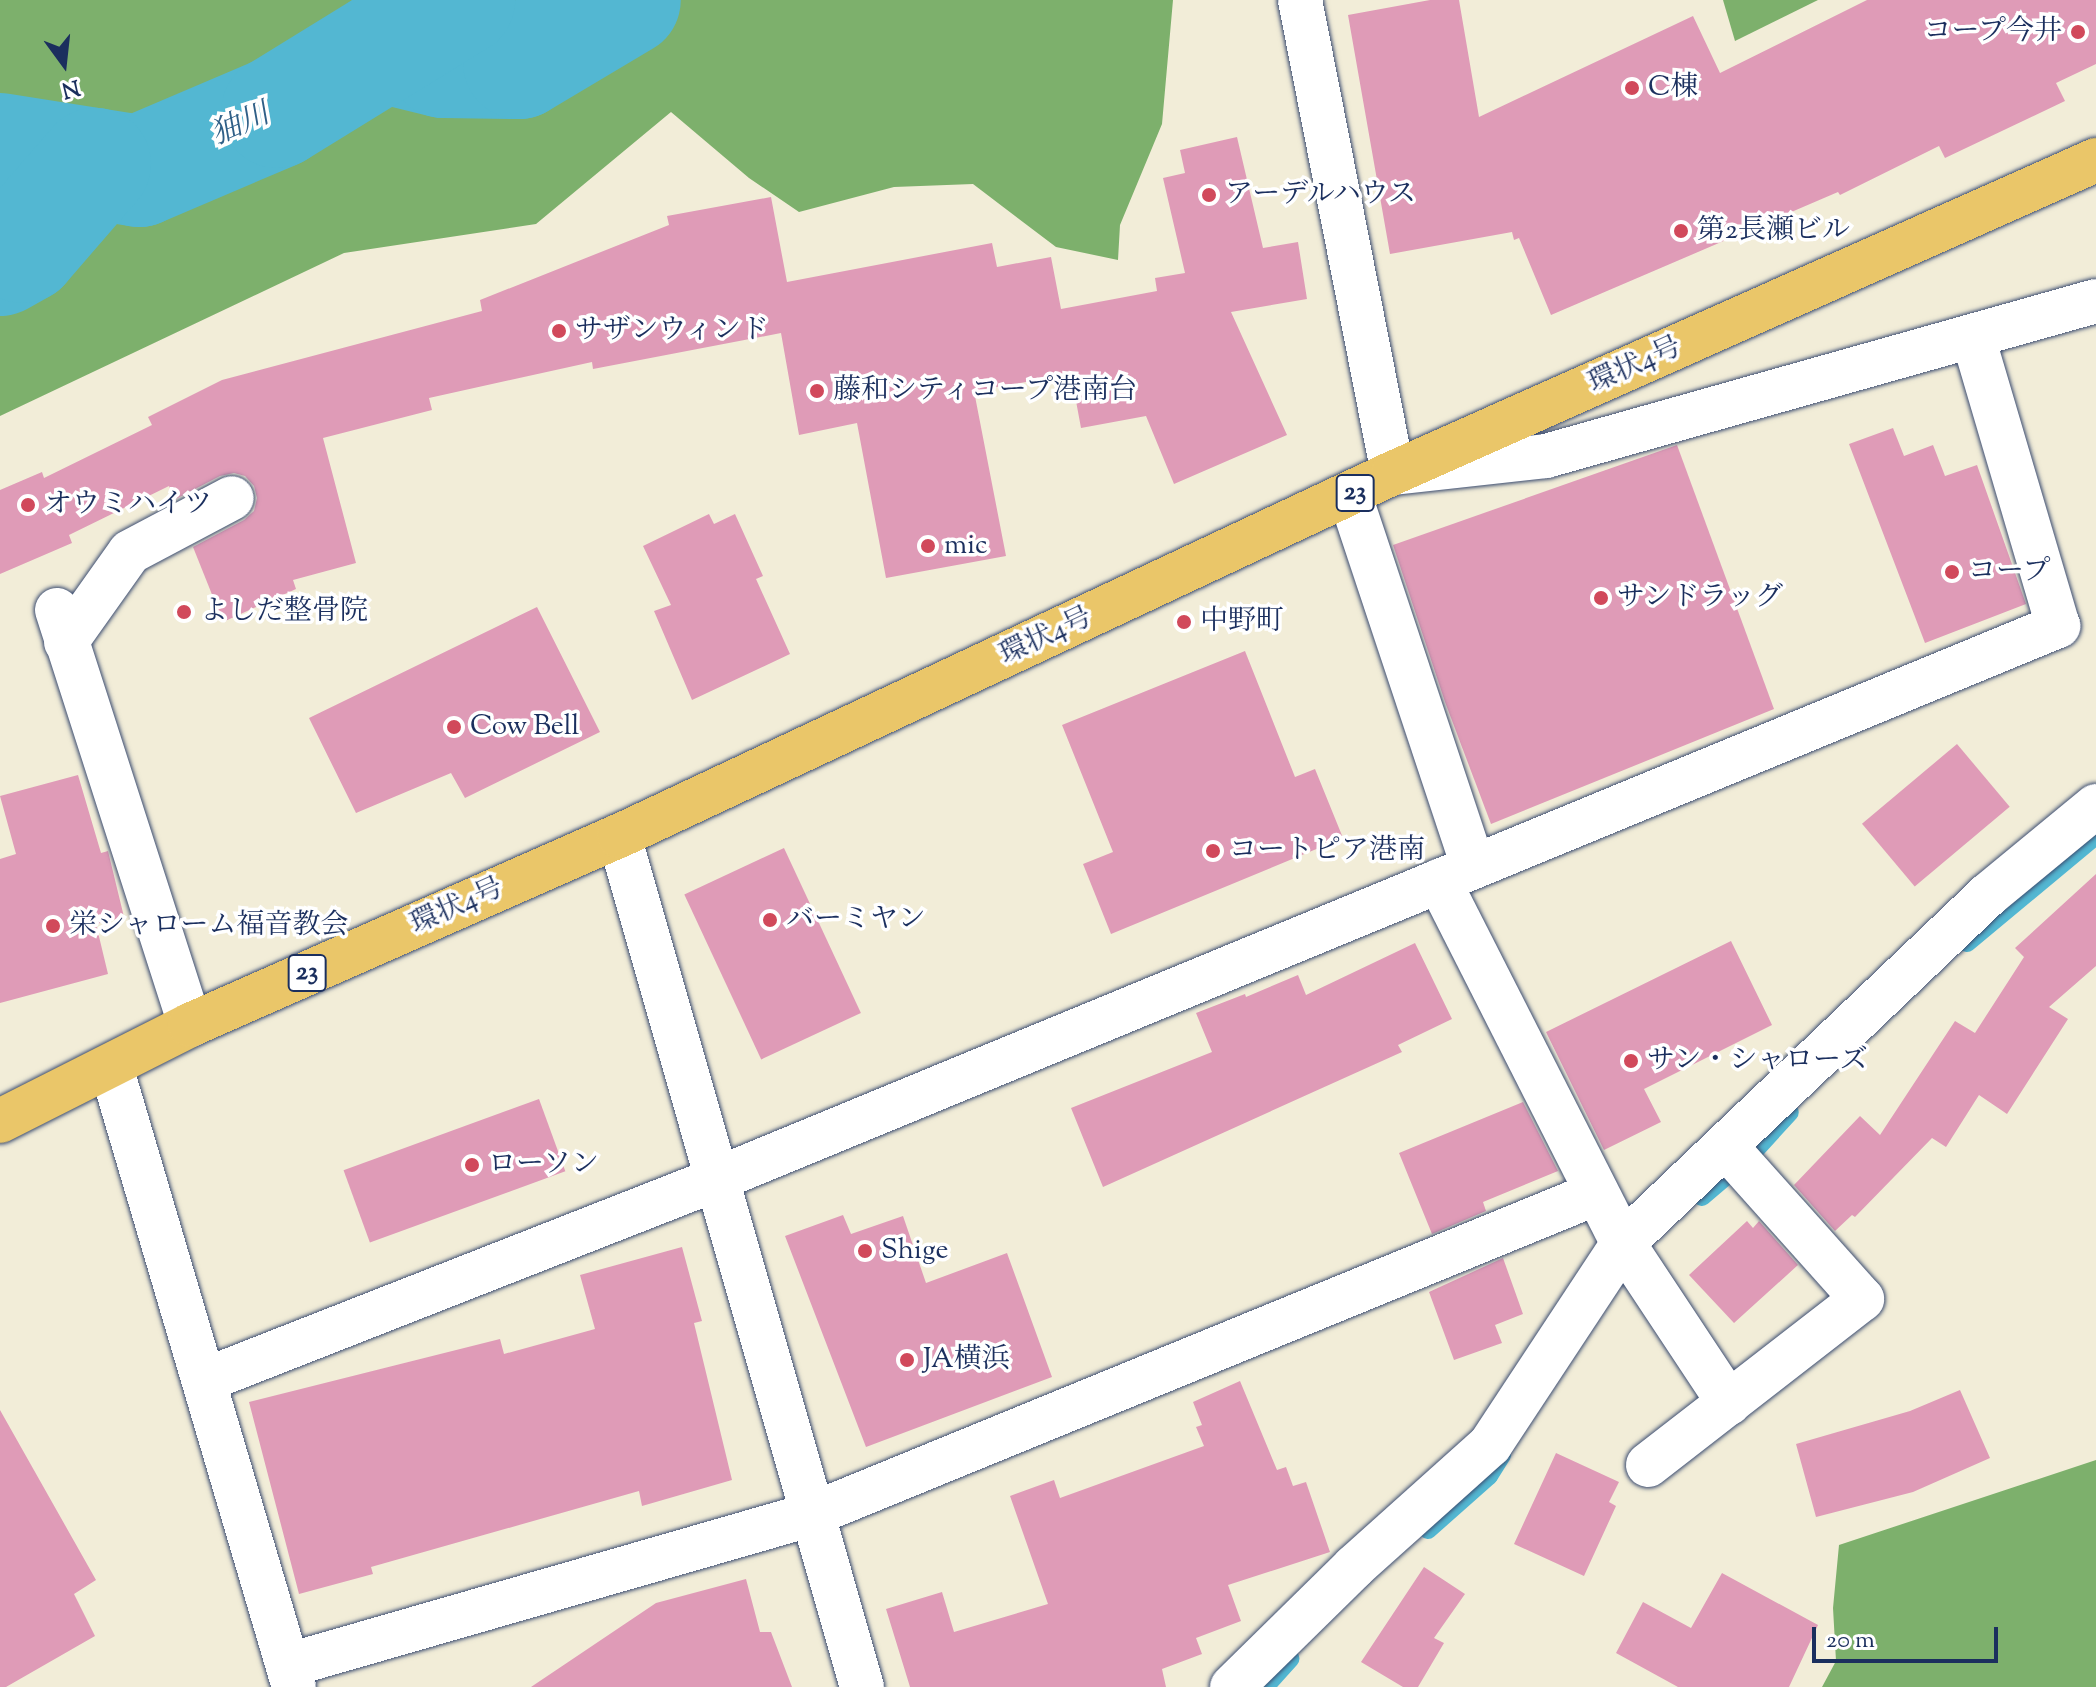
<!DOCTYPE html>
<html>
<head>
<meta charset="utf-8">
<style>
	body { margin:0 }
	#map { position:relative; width:2096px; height:1687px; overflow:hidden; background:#f2edd8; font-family:"Sorts Mill Goudy","Noto Serif JP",serif }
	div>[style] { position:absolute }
	.forest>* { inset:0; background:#7db06c }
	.stream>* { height:18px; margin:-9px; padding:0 9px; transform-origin:9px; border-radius:9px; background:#53b7d2 }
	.river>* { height:112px; margin:-56px; padding:0 56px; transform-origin:56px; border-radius:56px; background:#53b7d2 }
	.building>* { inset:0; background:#df9bb7; transform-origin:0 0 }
	.roads { filter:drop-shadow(0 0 2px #3b4c70) drop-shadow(0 0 2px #3b4c70) }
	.minor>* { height:44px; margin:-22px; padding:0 22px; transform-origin:22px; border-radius:22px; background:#fff }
	.tertiary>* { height:44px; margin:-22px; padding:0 22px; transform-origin:22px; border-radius:22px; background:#fff }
	.primary>* { height:44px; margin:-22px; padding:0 22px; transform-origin:22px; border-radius:22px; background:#eac669 }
	.dots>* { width:22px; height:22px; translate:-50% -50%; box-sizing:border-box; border:4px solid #fff; border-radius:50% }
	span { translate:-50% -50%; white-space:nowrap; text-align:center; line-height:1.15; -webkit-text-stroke:7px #fff; paint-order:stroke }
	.shield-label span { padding:2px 6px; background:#fff; border:2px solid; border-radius:6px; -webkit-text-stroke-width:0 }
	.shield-label { font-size:26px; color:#1b2f5e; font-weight:700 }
	.poi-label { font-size:28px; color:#1b2f5e }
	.right { translate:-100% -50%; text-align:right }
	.left { translate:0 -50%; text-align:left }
	.street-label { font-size:28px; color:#1b2f5e }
	.water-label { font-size:30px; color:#2f5f87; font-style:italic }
	.north { position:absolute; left:24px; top:24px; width:80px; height:80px; -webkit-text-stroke:6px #fff; paint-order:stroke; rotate:165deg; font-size:22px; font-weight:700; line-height:32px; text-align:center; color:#1b2f5e }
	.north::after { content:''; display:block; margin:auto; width:28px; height:36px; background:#1b2f5e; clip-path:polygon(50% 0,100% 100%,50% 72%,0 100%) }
	.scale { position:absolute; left:1812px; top:1627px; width:186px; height:36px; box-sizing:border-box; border:4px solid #1b2f5e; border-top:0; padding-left:10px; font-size:24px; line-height:28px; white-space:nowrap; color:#1b2f5e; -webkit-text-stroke:6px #fff; paint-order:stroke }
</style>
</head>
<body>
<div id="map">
	<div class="forest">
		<i style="clip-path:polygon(0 0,1173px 0,1162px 124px,1120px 225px,1118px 260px,1056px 247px,973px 184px,894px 187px,799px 212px,749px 178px,671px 112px,536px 224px,344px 253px,0 416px)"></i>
		<i style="clip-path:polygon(1723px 0,1818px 0,1735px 41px)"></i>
		<i style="clip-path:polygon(2096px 1460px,2096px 1687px,1822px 1687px,1836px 1661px,1833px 1608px,1839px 1545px)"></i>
	</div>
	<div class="stream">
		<i style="left:1967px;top:943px;width:168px;rotate:-39.7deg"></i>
		<i style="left:1702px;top:1197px;width:63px;rotate:-40.5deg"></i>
		<i style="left:1750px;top:1156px;width:59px;rotate:-47.7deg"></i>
		<i style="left:1428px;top:1530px;width:81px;rotate:-41.5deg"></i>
		<i style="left:1489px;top:1476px;width:25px;rotate:-58deg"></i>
		<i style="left:1265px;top:1687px;width:38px;rotate:-48deg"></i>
	</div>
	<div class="river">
		<i style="left:383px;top:47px;width:63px;rotate:13.8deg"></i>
		<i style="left:444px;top:62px;width:75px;rotate:0.8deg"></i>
		<i style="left:519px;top:63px;width:123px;rotate:-30.7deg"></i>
		<i style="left:0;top:149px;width:141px;rotate:9deg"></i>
		<i style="left:139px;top:171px;width:150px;rotate:-23.1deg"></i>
		<i style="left:277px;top:112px;width:214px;rotate:-31.6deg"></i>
		<i style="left:0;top:260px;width:26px;rotate:-29deg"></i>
		<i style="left:23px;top:247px;width:110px;rotate:-49.1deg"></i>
	</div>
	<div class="building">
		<i style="clip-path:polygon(1430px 0,1459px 0,1479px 117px,1693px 16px,1720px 73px,1867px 0,2096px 0,2096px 64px,2056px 83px,2065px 101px,1945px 158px,1939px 146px,1840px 195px,1838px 192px,1551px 315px,1519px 238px,1514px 240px,1512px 232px,1390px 254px,1348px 15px)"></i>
		<i style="clip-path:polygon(1237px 137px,1263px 248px,1298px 242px,1307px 299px,1231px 312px,1287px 435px,1174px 484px,1146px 416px,1081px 428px,1071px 374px,974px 391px,1006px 556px,886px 578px,857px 423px,799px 435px,781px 333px,593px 369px,592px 362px,429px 398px,432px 410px,323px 438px,356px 563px,293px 580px,296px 589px,223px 622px,193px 547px,244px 520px,254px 511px,257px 498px,254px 486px,245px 476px,234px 473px,220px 476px,174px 500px,169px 486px,69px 535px,72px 543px,0 574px,0 490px,42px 472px,44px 478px,152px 425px,148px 417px,222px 380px,482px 311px,480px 300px,669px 225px,667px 216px,771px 197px,787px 282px,992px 243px,997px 267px,1051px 257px,1061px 309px,1157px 291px,1155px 278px,1185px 273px,1163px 178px,1185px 173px,1180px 150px)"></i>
		<i style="clip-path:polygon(1893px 428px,1904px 456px,1933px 445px,1945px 476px,1977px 465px,2026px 604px,1925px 643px,1849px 444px)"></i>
		<i style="clip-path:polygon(1677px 445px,1774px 709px,1491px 824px,1445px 702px,1393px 545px)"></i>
		<i style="clip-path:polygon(709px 514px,714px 524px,735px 514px,763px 576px,756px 579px,790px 654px,692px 700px,654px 611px,671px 605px,643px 546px)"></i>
		<i style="clip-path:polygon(537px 607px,600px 732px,465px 798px,451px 773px,356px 813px,309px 718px)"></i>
		<i style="clip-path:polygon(1245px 651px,1295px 777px,1315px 769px,1343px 838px,1111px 934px,1083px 864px,1113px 852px,1062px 725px)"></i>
		<i style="left:1957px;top:744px;width:82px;height:124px;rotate:50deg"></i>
		<i style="clip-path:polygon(78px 775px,101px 853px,108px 851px,124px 917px,96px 924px,108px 974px,0 1003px,0 859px,16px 854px,0 796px)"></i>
		<i style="left:784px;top:848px;width:182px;height:110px;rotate:65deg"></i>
		<i style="clip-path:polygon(2096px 874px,2096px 966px,2049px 1007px,2068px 1019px,2007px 1114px,1979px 1095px,1946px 1147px,1932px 1138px,1855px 1217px,1852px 1215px,1835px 1231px,1794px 1185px,1860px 1116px,1880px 1135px,1955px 1021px,1975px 1033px,2024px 957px,2015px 948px)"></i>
		<i style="clip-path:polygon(1731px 941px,1772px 1025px,1644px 1089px,1661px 1122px,1604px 1150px,1546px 1032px)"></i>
		<i style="clip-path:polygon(1415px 943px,1452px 1019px,1398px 1045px,1402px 1052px,1103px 1187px,1071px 1108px,1212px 1052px,1196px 1013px,1245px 994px,1246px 997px,1298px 975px,1306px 995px)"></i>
		<i style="left:539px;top:1099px;width:77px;height:208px;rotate:70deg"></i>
		<i style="clip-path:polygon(1523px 1102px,1558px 1171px,1483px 1202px,1486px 1211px,1432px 1234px,1399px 1153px)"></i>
		<i style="clip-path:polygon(843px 1215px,851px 1234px,903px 1216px,926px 1283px,1007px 1253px,1052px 1377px,866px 1447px,785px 1236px)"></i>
		<i style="clip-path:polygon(1747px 1221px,1753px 1228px,1759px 1221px,1798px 1265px,1734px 1323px,1689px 1275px)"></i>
		<i style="clip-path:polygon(682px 1247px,702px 1321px,694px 1323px,732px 1480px,642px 1506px,639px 1491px,371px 1567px,373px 1574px,299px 1594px,249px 1402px,500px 1339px,504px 1354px,595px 1329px,580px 1275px)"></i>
		<i style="clip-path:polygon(1503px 1258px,1523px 1314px,1495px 1325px,1502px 1343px,1454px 1360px,1429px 1292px)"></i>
		<i style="clip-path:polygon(1240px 1381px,1277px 1470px,1286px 1467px,1293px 1486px,1306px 1482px,1330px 1552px,1228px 1585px,1241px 1621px,1196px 1638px,1202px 1654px,1162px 1669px,1166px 1687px,910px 1687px,886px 1609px,942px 1592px,954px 1632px,1048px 1604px,1010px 1496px,1054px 1480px,1060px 1498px,1204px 1446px,1196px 1427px,1202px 1425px,1193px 1402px)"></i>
		<i style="clip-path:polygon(1960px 1390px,1990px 1458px,1913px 1492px,1816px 1517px,1796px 1444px,1910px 1411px)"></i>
		<i style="clip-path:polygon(0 1410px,96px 1580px,74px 1594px,95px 1636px,6px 1687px,0 1687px)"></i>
		<i style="clip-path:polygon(1556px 1453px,1619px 1482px,1609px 1502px,1616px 1506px,1584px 1576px,1514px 1544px)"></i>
		<i style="clip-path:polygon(1424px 1567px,1465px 1594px,1434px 1638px,1444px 1643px,1418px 1687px,1403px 1687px,1361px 1662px)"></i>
		<i style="clip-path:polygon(1722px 1573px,1818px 1625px,1789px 1687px,1678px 1687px,1616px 1653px,1643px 1602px,1691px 1628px)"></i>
		<i style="clip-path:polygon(746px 1579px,760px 1632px,771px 1632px,792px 1687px,531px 1687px,656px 1603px)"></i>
	</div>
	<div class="roads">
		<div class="minor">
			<i style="left:1300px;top:0;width:482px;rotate:78.9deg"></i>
			<i style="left:1393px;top:473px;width:154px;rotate:-6.3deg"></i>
			<i style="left:1546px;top:456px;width:571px;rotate:-15.74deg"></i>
			<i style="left:1350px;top:496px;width:390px;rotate:71.6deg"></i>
			<i style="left:57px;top:610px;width:436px;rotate:72.2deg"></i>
			<i style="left:66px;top:642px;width:110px;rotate:-54.6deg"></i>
			<i style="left:130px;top:552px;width:115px;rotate:-27.9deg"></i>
			<i style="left:1439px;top:881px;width:406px;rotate:63.1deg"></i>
			<i style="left:1623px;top:1243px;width:192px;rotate:56.5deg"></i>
			<i style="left:111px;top:1067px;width:646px;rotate:73.56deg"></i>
			<i style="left:205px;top:1380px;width:550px;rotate:-21.43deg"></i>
			<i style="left:717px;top:1179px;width:1451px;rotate:-22.41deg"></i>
			<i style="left:2058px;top:626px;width:300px;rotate:-106.4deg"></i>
			<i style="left:1648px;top:1465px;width:271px;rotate:-37.8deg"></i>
			<i style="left:1862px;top:1299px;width:205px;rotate:-131.8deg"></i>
			<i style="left:289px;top:1665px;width:545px;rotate:-16.08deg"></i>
			<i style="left:813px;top:1514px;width:847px;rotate:-22.27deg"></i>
			<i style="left:1232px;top:1687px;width:171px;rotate:-44.5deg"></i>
			<i style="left:1354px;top:1567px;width:183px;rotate:-41.9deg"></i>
			<i style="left:1490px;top:1445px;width:242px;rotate:-56.6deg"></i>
			<i style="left:1623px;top:1243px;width:504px;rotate:-43.63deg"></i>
			<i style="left:1988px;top:895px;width:140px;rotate:-39.5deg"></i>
		</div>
		<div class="tertiary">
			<i style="left:619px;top:836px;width:885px;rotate:74.06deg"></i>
		</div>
		<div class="primary">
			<i style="left:0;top:1121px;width:213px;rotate:-26.8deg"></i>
			<i style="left:190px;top:1025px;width:469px;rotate:-23.8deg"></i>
			<i style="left:619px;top:836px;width:855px;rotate:-25.13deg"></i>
			<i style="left:1393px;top:473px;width:770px;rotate:-24deg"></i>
		</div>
	</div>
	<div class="dots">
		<i style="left:2078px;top:32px;background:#d1495b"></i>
		<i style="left:1632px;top:88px;background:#d1495b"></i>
		<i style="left:1209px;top:195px;background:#d1495b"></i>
		<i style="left:1681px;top:231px;background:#d1495b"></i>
		<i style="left:559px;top:331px;background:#d1495b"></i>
		<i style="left:817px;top:391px;background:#d1495b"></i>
		<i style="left:28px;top:505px;background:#d1495b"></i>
		<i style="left:928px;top:546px;background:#d1495b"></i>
		<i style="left:1952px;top:572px;background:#d1495b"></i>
		<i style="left:1601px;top:598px;background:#d1495b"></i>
		<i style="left:184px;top:612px;background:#d1495b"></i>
		<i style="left:1184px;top:622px;background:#d1495b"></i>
		<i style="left:454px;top:727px;background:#d1495b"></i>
		<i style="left:1213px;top:851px;background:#d1495b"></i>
		<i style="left:770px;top:920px;background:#d1495b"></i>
		<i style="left:53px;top:926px;background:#d1495b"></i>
		<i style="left:1631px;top:1061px;background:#d1495b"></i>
		<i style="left:472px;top:1165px;background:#d1495b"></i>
		<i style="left:865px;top:1251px;background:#d1495b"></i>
		<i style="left:907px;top:1360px;background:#d1495b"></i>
	</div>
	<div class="shield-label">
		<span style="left:1355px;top:493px">23</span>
		<span style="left:307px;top:973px">23</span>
	</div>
	<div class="poi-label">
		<span class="right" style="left:2062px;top:32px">コープ今井</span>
		<span class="left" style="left:1648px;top:88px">C棟</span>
		<span class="left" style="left:1225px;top:195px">アーデルハウス</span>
		<span class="left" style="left:1697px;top:231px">第2長瀬ビル</span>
		<span class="left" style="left:575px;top:331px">サザンウィンド</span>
		<span class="left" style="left:833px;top:391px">藤和シティコープ港南台</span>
		<span class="left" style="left:44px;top:505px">オウミハイツ</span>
		<span class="left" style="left:944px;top:546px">mic</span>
		<span class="left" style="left:1968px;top:572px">コープ</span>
		<span class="left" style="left:1617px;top:598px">サンドラッグ</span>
		<span class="left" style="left:200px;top:612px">よしだ整骨院</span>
		<span class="left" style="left:1200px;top:622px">中野町</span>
		<span class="left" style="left:470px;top:727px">Cow Bell</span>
		<span class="left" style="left:1229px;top:851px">コートピア港南</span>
		<span class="left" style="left:786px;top:920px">バーミヤン</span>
		<span class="left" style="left:69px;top:926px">栄シャローム福音教会</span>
		<span class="left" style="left:1647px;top:1061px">サン・シャローズ</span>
		<span class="left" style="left:488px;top:1165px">ローソン</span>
		<span class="left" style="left:881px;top:1251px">Shige</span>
		<span class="left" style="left:923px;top:1360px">JA横浜</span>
	</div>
	<div class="street-label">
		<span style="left:1635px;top:366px;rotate:-24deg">環状4号</span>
		<span style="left:1046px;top:637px;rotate:-25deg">環状4号</span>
		<span style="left:457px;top:907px;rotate:-24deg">環状4号</span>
	</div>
	<div class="water-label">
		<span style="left:241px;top:126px;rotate:-24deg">㹨川</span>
	</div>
	<div class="north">N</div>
	<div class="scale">20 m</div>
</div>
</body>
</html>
